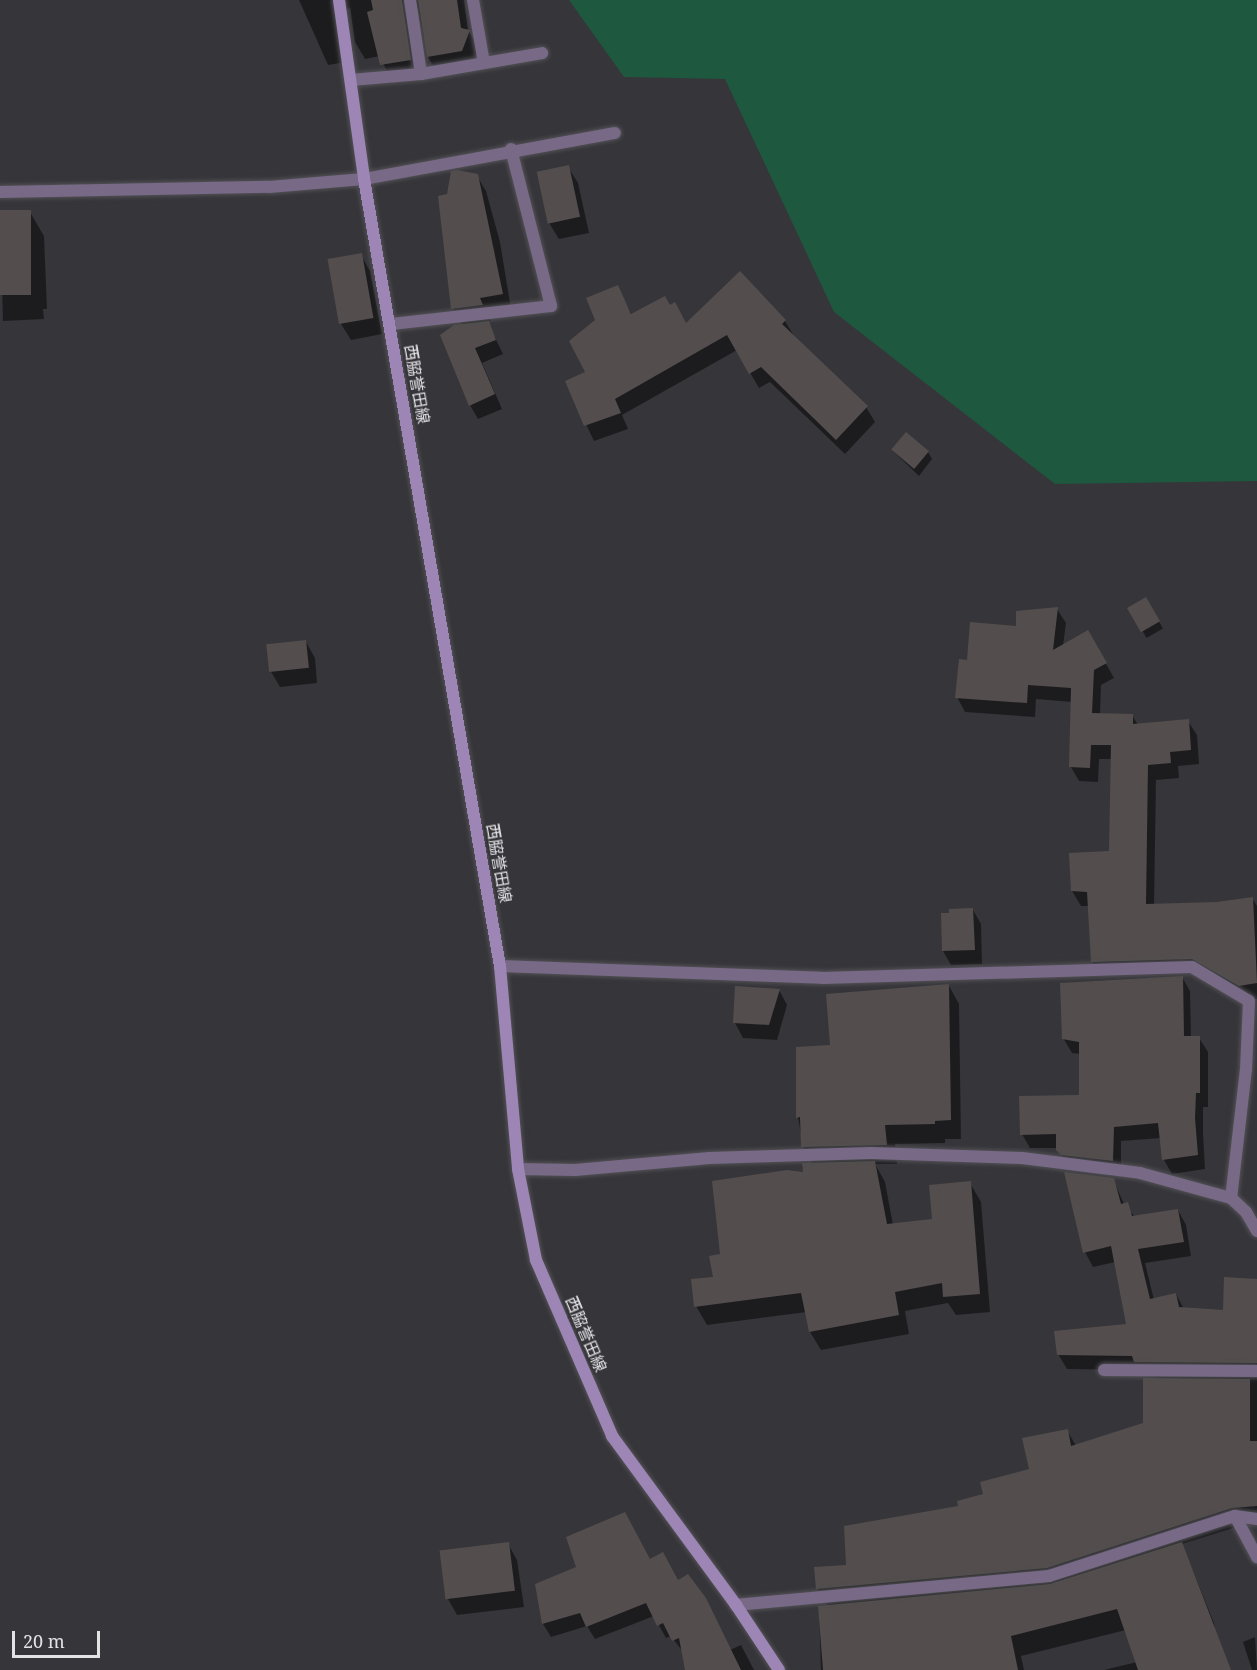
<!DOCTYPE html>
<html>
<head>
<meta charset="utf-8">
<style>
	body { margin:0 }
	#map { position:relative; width:1257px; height:1670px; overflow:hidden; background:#36353a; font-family:"Noto Serif","Noto Sans JP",serif }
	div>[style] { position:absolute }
	.green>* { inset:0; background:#1d583f }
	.shadow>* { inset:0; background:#0007; transform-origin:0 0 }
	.building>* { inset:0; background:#534e4d; transform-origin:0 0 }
	.roads { filter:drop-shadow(0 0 2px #525155) drop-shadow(0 0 2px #525155) }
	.minor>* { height:12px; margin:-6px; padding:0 6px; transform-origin:6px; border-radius:6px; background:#786a87 }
	.secondary>* { height:12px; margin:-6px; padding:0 6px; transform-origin:6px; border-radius:6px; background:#9d86b5 }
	span { translate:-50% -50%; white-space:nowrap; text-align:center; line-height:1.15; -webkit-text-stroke:4.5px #36353a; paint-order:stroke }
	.street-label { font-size:16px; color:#e3e2e5 }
	.scale { position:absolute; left:12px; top:1631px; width:88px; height:27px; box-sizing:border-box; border:3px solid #e3e2e5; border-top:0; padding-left:8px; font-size:18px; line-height:21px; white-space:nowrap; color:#e3e2e5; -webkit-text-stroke:4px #36353a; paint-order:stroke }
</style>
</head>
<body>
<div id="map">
	<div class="green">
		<i style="clip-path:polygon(569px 0,1257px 0,1257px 481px,1055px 484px,834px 312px,725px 79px,624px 77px)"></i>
	</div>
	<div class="shadow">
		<i style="clip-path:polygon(299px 0,464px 0,468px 30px,479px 48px,471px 68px,438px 74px,428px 57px,418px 8px,411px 19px,419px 77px,391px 81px,380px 56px,365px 59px,355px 42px,350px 7px,340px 18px,346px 62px,328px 65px)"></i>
		<i style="clip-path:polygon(568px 167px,578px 183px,589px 233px,559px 239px,549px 223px)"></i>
		<i style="clip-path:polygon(477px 176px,486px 191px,500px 242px,511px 309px,488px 313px,491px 321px,487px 321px,503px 354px,482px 363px,502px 409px,478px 419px,470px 405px,463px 326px,453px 308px,449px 196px)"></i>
		<i style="clip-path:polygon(30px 212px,44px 236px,47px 309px,43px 309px,44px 319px,3px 321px,0 213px)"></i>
		<i style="clip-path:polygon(361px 255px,370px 271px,382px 334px,351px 340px,341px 324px)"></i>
		<i style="clip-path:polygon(740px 273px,785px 321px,794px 336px,866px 407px,875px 422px,845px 454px,770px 382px,759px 388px,737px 350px,622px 415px,628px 429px,594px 441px,566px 382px,587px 373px,597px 320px,617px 287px,632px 315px,670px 307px,686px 325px)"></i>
		<i style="clip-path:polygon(893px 451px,928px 452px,932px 459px,919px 476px)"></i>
		<i style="left:1146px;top:599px;width:34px;height:19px;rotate:60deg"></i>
		<i style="clip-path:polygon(1057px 609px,1066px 623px,1063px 646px,1088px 632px,1114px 678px,1101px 685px,1100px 715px,1132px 715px,1138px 725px,1188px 721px,1197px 735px,1199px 764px,1178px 766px,1179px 778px,1156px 780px,1154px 905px,1217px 904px,1252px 898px,1257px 906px,1257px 999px,1249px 1000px,1201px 973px,1101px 976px,1092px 961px,1089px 906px,1081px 906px,1072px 891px,1111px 852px,1112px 759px,1099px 759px,1098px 782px,1079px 781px,1071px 767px,1072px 702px,1036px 699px,1035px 717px,965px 712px,957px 697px,968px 661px,1018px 627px)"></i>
		<i style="clip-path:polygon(306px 642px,315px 658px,317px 683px,280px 687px,270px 670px)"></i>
		<i style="clip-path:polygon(973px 910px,981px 924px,982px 964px,951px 965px,943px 951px)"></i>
		<i style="clip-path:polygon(1182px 977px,1190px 991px,1191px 1038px,1199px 1038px,1208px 1052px,1208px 1107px,1203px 1107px,1203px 1133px,1205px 1169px,1172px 1174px,1164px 1160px,1161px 1138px,1121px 1141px,1121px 1175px,1066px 1164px,1058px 1148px,1030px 1148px,1022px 1134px,1080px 1097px,1080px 1054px,1072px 1053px,1063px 1038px)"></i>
		<i style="clip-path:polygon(949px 986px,959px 1004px,961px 1139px,945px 1139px,945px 1143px,895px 1144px,897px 1164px,875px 1164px,885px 1182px,893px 1225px,934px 1221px,970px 1183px,981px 1202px,990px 1312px,956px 1315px,948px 1303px,905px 1311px,909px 1334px,821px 1350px,810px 1332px,807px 1312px,707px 1325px,696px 1306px,714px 1279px,721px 1256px,813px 1165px,803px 1146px,798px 1117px,832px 1047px)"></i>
		<i style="clip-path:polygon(779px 990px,787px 1005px,777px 1040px,743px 1038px,735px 1023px)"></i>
		<i style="clip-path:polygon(1113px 1179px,1124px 1204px,1135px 1217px,1178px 1210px,1186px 1225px,1191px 1256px,1145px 1263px,1154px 1300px,1176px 1294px,1184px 1309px,1224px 1312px,1257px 1280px,1257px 1525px,1243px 1525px,1182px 1544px,1214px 1623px,1219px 1670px,1104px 1670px,1137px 1662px,1126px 1630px,1021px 1656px,1024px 1670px,821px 1670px,819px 1607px,828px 1606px,818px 1589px,848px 1566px,1030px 1470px,1067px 1430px,1076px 1446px,1145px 1424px,1182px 1380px,1144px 1376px,1140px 1370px,1067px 1369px,1058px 1354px,1127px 1325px,1115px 1262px,1093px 1267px,1085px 1252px)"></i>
		<i style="clip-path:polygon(508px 1544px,517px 1560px,524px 1607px,457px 1615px,448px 1599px)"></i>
		<i style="clip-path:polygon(650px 1561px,678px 1582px,730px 1650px,741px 1645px,754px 1670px,686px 1670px,683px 1652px,671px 1636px,666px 1638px,654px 1616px,595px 1639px,587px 1626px,551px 1637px,543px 1624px,536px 1585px)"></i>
		<i style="clip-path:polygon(1255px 1637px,1257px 1670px,1252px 1670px,1243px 1642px)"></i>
	</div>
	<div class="building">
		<i style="clip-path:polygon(371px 0,402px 0,411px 60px,380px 65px,367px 12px,373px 10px)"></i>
		<i style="clip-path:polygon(418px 0,457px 0,461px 28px,470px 30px,462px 51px,427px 57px)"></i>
		<i style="left:569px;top:165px;width:53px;height:33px;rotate:78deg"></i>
		<i style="clip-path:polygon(457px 170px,478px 174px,503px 294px,480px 298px,483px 305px,451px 309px,438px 196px,447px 194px,451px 171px)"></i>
		<i style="left:31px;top:210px;width:85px;height:31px;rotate:90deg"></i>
		<i style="left:362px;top:253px;width:66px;height:35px;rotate:80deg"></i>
		<i style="clip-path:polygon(740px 271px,786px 320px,782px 324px,868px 406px,836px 440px,761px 367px,749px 374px,727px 335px,615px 399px,621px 413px,584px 426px,565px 381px,585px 372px,569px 341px,595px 320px,586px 298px,618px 285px,631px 314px,665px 296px,670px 305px,675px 302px,686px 323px)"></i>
		<i style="clip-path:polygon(489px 321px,496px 340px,475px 348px,495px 394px,469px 406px,440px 335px,454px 325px)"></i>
		<i style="left:906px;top:432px;width:30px;height:23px;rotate:40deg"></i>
		<i style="left:1146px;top:597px;width:28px;height:22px;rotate:60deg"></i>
		<i style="clip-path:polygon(1058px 607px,1053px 650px,1088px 630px,1107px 663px,1094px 670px,1092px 713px,1133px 714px,1133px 724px,1189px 719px,1191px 750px,1170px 752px,1171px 763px,1148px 765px,1146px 904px,1217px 902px,1253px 897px,1257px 983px,1239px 986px,1192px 959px,1091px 962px,1087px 892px,1071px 891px,1069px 853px,1109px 851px,1111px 745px,1091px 745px,1090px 768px,1069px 767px,1071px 688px,1028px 685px,1027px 703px,955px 698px,959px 659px,967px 660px,970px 622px,1016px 626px,1016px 611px)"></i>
		<i style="left:306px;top:640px;width:28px;height:40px;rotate:84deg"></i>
		<i style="clip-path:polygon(973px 908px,975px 950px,942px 951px,941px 913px,949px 913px,949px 909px)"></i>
		<i style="clip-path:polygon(1183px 976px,1184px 1036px,1200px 1036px,1200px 1093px,1196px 1093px,1195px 1118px,1198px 1155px,1162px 1160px,1158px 1123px,1114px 1127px,1113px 1161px,1061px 1155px,1056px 1150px,1056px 1134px,1020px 1135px,1019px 1096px,1079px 1095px,1079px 1042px,1062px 1039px,1060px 983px)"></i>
		<i style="clip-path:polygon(949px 984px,951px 1120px,935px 1121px,935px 1124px,885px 1125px,887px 1145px,801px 1147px,800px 1117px,796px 1118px,796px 1047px,830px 1045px,826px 994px)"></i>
		<i style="clip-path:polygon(735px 986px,780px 989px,769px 1025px,733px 1023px)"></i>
		<i style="clip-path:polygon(875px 1161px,887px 1224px,932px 1219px,929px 1185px,971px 1181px,980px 1294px,943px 1297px,942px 1283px,895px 1292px,899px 1315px,809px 1332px,801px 1293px,694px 1307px,691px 1279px,713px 1277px,709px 1256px,720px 1254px,712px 1181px,787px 1170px,803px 1172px,802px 1163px)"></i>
		<i style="clip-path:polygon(1064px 1172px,1114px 1178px,1121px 1204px,1128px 1202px,1132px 1216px,1178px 1209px,1184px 1242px,1138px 1249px,1150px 1299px,1176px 1293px,1179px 1307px,1223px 1310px,1224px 1277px,1257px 1279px,1257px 1363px,1134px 1362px,1132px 1356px,1057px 1355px,1054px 1331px,1126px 1324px,1111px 1246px,1083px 1253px)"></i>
		<i style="clip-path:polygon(1143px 1378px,1250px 1379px,1250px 1441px,1257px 1441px,1257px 1506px,1232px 1508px,1047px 1568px,816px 1589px,814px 1567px,846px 1565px,844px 1526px,958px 1506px,957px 1501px,983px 1494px,980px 1482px,1029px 1469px,1022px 1438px,1068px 1429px,1071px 1446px,1143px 1423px)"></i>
		<i style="clip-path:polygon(625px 1512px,650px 1559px,663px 1552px,678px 1580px,688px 1574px,706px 1598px,741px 1670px,685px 1670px,679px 1638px,672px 1641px,663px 1623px,657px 1626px,646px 1603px,586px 1627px,580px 1613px,542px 1624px,535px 1584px,576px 1567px,566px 1537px)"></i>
		<i style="left:509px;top:1542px;width:49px;height:70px;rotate:83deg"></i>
		<i style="clip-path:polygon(1182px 1542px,1231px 1670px,1138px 1670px,1117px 1609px,1011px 1636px,1018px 1670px,823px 1670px,818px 1606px,1050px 1584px)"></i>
	</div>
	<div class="roads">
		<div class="minor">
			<i style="left:410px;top:0;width:75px;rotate:81.5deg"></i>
			<i style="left:473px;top:0;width:64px;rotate:80.1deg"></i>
			<i style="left:351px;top:80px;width:70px;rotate:-4.9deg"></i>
			<i style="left:421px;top:74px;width:123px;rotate:-9.8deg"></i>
			<i style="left:0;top:192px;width:269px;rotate:-1.1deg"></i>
			<i style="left:269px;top:187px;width:95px;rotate:-4.8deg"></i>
			<i style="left:364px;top:179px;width:255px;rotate:-10.4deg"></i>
			<i style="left:391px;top:324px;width:161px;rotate:-6.4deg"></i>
			<i style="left:551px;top:306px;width:162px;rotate:-104.3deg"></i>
			<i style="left:500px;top:966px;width:322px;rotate:2.1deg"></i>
			<i style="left:822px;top:978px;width:370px;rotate:-1.7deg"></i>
			<i style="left:1192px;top:967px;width:66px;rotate:30.8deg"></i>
			<i style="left:1249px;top:1001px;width:68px;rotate:92.5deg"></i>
			<i style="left:1246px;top:1069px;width:130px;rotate:96.6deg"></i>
			<i style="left:518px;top:1169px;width:57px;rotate:1deg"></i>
			<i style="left:575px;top:1170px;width:135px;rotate:-5.1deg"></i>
			<i style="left:709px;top:1158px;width:162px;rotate:-1.8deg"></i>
			<i style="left:871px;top:1153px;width:151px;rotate:1.9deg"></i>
			<i style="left:1022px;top:1158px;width:119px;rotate:7.2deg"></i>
			<i style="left:1140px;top:1173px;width:94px;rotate:15.4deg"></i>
			<i style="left:1231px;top:1198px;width:21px;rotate:43deg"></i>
			<i style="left:1246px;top:1212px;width:22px;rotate:60deg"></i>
			<i style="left:1104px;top:1370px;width:153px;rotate:0.4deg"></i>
			<i style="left:1235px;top:1516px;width:47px;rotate:61.8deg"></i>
			<i style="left:736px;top:1605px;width:314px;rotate:-5.3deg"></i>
			<i style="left:1049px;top:1576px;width:195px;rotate:-17.9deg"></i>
			<i style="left:1235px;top:1516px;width:22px;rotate:8deg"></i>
		</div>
		<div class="secondary">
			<i style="left:339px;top:0;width:181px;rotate:82deg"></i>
			<i style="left:364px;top:179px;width:799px;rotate:80.2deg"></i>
			<i style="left:500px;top:966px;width:204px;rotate:84.9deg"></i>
			<i style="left:518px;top:1169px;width:93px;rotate:78.8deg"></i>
			<i style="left:536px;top:1260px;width:192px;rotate:66.6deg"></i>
			<i style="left:612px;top:1436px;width:210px;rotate:53.7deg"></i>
			<i style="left:736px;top:1605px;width:78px;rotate:56.5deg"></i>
		</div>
	</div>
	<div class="street-label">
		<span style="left:417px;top:384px;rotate:80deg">西脇誉田線</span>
		<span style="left:499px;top:863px;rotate:80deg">西脇誉田線</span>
		<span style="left:586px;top:1334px;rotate:67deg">西脇誉田線</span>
	</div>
	<div class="scale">20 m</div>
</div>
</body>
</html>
